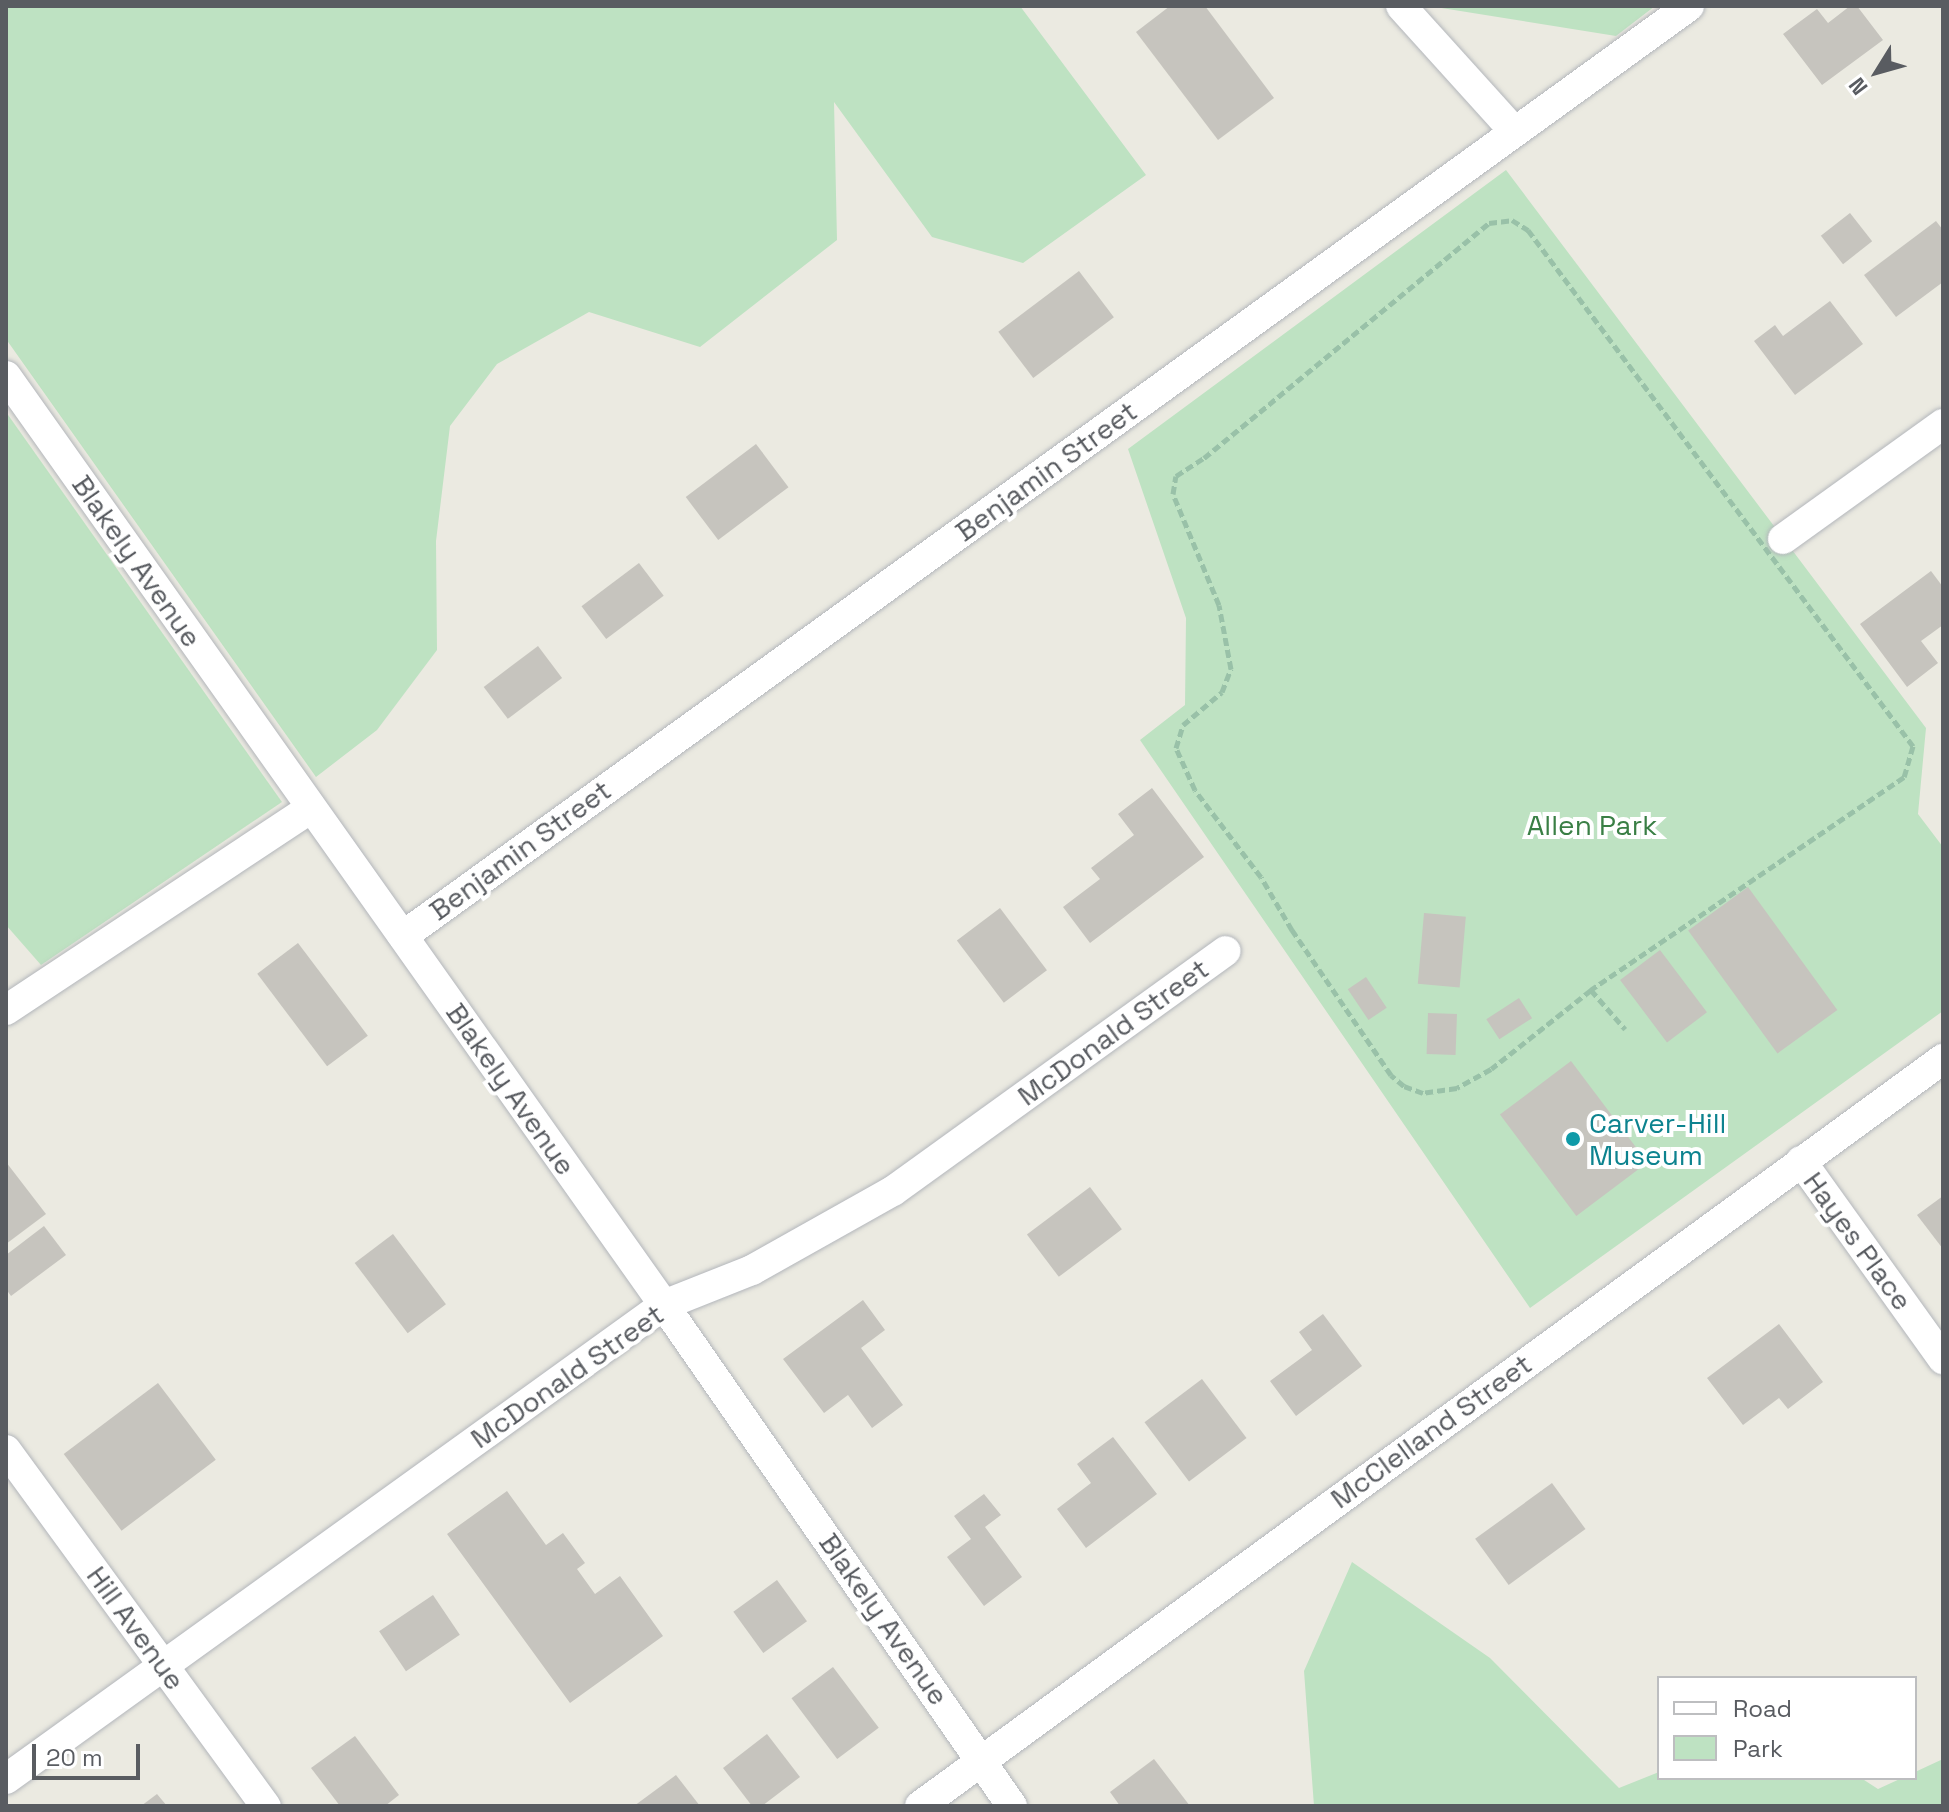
<!DOCTYPE html>
<html>
<head>
<meta charset="utf-8">
<style>
	body { margin:0 }
	#map { position:relative; width:1949px; height:1812px; overflow:hidden; background:#ebeae1; font-family:"Space Grotesk",sans-serif }
	div>[style] { position:absolute }
	.green>* { inset:0; background:#bee2c2 }
	.building>* { inset:0; background:#c6c4be; transform-origin:0 0 }
	.path>* { height:5px; margin-top:-2.5px; transform-origin:0; background:repeating-linear-gradient(90deg,#99c1a8 0 8px,transparent 0 12px) }
	.roads { filter:drop-shadow(0 0 2px #b3b6bb) drop-shadow(0 0 2px #b3b6bb) }
	.street>* { height:30px; margin:-15px; padding:0 15px; transform-origin:15px; border-radius:15px; background:#fff }
	.dots>* { width:22px; height:22px; translate:-50% -50%; box-sizing:border-box; border:4px solid #fff; border-radius:50% }
	span { translate:-50% -50%; white-space:nowrap; text-align:center; line-height:1.15; -webkit-text-stroke:8px #fff; paint-order:stroke }
	.street-label { font-size:28px; color:#595c61 }
	.park-label { font-size:28px; color:#3a7f45 }
	.culture-label { font-size:28px; color:#0d838f }
	.left { translate:0 -50%; text-align:left }
	.frame { position:absolute; inset:0; border:8px solid #595c61; pointer-events:none }
	.legend { position:absolute; left:1657px; top:1676px; width:260px; height:104px; box-sizing:border-box; background:#fff; border:2px solid #bdbec0; margin:0; padding:10px 14px; list-style:none; font-size:24px; color:#595c61 }
	.legend li { display:flex; align-items:center; gap:16px; height:40px }
	.legend b { width:40px; border:2px solid #bdbec0 }
	.north { position:absolute; left:1837px; top:32px; width:80px; height:80px; -webkit-text-stroke:6px #fff; paint-order:stroke; rotate:233deg; font-size:22px; font-weight:700; line-height:32px; text-align:center; color:#595c61 }
	.north::after { content:''; display:block; margin:auto; width:28px; height:36px; background:#595c61; clip-path:polygon(50% 0,100% 100%,50% 72%,0 100%) }
	.scale { position:absolute; left:32px; top:1744px; width:108px; height:36px; box-sizing:border-box; border:4px solid #595c61; border-top:0; padding-left:10px; font-size:24px; line-height:28px; white-space:nowrap; color:#595c61; -webkit-text-stroke:6px #fff; paint-order:stroke }
</style>
</head>
<body>
<div id="map">
	<div class="green">
		<i style="clip-path:polygon(6px 6px,1020px 6px,1146px 175px,1023px 263px,932px 237px,834px 102px,837px 240px,700px 347px,589px 312px,497px 364px,450px 426px,436px 541px,437px 650px,377px 730px,316px 777px,6px 339px)"></i>
		<i style="clip-path:polygon(1429px 6px,1655px 6px,1616px 36px)"></i>
		<i style="clip-path:polygon(1506px 170px,1926px 728px,1918px 814px,1943px 847px,1943px 1011px,1530px 1308px,1140px 740px,1185px 705px,1186px 618px,1128px 449px)"></i>
		<i style="clip-path:polygon(6px 412px,282px 802px,41px 965px,6px 925px)"></i>
		<i style="clip-path:polygon(1352px 1562px,1490px 1658px,1619px 1788px,1659px 1772px,1659px 1778px,1861px 1778px,1878px 1789px,1902px 1778px,1915px 1778px,1915px 1772px,1943px 1759px,1943px 1806px,1314px 1806px,1304px 1671px)"></i>
	</div>
	<div class="building">
		<i style="clip-path:polygon(1170px 6px,1205px 6px,1274px 98px,1218px 140px,1136px 32px)"></i>
		<i style="clip-path:polygon(1850px 6px,1857px 6px,1883px 40px,1822px 85px,1783px 34px,1817px 9px,1828px 23px)"></i>
		<i style="left:1850px;top:213px;width:36px;height:37px;rotate:52deg"></i>
		<i style="clip-path:polygon(1936px 221px,1943px 230px,1943px 282px,1896px 317px,1864px 275px)"></i>
		<i style="left:1079px;top:271px;width:58px;height:101px;rotate:53deg"></i>
		<i style="clip-path:polygon(1830px 301px,1863px 344px,1795px 395px,1754px 341px,1775px 325px,1783px 336px)"></i>
		<i style="left:756px;top:444px;width:54px;height:88px;rotate:53deg"></i>
		<i style="left:639px;top:563px;width:41px;height:72px;rotate:53deg"></i>
		<i style="clip-path:polygon(1931px 571px,1943px 587px,1943px 625px,1921px 641px,1938px 663px,1907px 687px,1860px 624px)"></i>
		<i style="left:538px;top:646px;width:40px;height:68px;rotate:53deg"></i>
		<i style="clip-path:polygon(1152px 788px,1204px 857px,1090px 943px,1063px 907px,1100px 879px,1091px 868px,1134px 835px,1118px 814px)"></i>
		<i style="left:1748px;top:887px;width:152px;height:74px;rotate:54deg"></i>
		<i style="left:1000px;top:908px;width:78px;height:54px;rotate:53deg"></i>
		<i style="left:1424px;top:913px;width:42px;height:71px;rotate:5deg"></i>
		<i style="left:298px;top:943px;width:116px;height:51px;rotate:53deg"></i>
		<i style="left:1660px;top:950px;width:78px;height:50px;rotate:53deg"></i>
		<i style="left:1366px;top:977px;width:37px;height:22px;rotate:56deg"></i>
		<i style="left:1519px;top:998px;width:24px;height:39px;rotate:57deg"></i>
		<i style="left:1428px;top:1013px;width:29px;height:41px;rotate:2deg"></i>
		<i style="left:1571px;top:1061px;width:127px;height:89px;rotate:53deg"></i>
		<i style="clip-path:polygon(6px 1162px,46px 1214px,6px 1244px)"></i>
		<i style="left:1090px;top:1187px;width:53px;height:79px;rotate:53deg"></i>
		<i style="clip-path:polygon(1943px 1196px,1943px 1249px,1917px 1215px)"></i>
		<i style="clip-path:polygon(44px 1226px,66px 1255px,11px 1296px,6px 1289px,6px 1255px)"></i>
		<i style="left:393px;top:1234px;width:88px;height:48px;rotate:53deg"></i>
		<i style="clip-path:polygon(863px 1300px,885px 1330px,861px 1348px,903px 1405px,872px 1428px,848px 1395px,824px 1413px,783px 1359px)"></i>
		<i style="clip-path:polygon(1323px 1314px,1362px 1366px,1296px 1416px,1270px 1381px,1312px 1350px,1299px 1332px)"></i>
		<i style="clip-path:polygon(1779px 1324px,1823px 1382px,1788px 1409px,1779px 1398px,1743px 1425px,1707px 1378px)"></i>
		<i style="left:1202px;top:1379px;width:74px;height:72px;rotate:53deg"></i>
		<i style="left:158px;top:1383px;width:96px;height:118px;rotate:53deg"></i>
		<i style="clip-path:polygon(1113px 1437px,1157px 1494px,1086px 1548px,1057px 1509px,1091px 1483px,1077px 1464px)"></i>
		<i style="left:1552px;top:1483px;width:57px;height:95px;rotate:54deg"></i>
		<i style="clip-path:polygon(507px 1491px,546px 1545px,563px 1533px,585px 1563px,577px 1569px,595px 1594px,620px 1576px,663px 1636px,570px 1703px,447px 1534px)"></i>
		<i style="clip-path:polygon(984px 1494px,1001px 1515px,985px 1527px,1022px 1577px,984px 1606px,947px 1557px,971px 1539px,954px 1516px)"></i>
		<i style="left:777px;top:1580px;width:51px;height:54px;rotate:54deg"></i>
		<i style="left:433px;top:1595px;width:48px;height:65px;rotate:56deg"></i>
		<i style="left:833px;top:1667px;width:76px;height:52px;rotate:53deg"></i>
		<i style="clip-path:polygon(767px 1734px,800px 1777px,762px 1806px,752px 1806px,723px 1768px)"></i>
		<i style="clip-path:polygon(355px 1736px,399px 1795px,385px 1806px,340px 1806px,311px 1768px)"></i>
		<i style="clip-path:polygon(1154px 1759px,1190px 1806px,1120px 1806px,1110px 1792px)"></i>
		<i style="clip-path:polygon(676px 1775px,700px 1806px,634px 1806px)"></i>
		<i style="clip-path:polygon(157px 1794px,167px 1806px,141px 1806px)"></i>
	</div>
	<div class="path">
		<i style="left:1512px;top:220px;width:19px;rotate:32deg"></i>
		<i style="left:1528px;top:230px;width:644px;rotate:53.27deg"></i>
		<i style="left:1913px;top:746px;width:32px;rotate:106deg"></i>
		<i style="left:1904px;top:777px;width:379px;rotate:145.8deg"></i>
		<i style="left:1591px;top:990px;width:127px;rotate:141.7deg"></i>
		<i style="left:1491px;top:1069px;width:39px;rotate:151deg"></i>
		<i style="left:1457px;top:1088px;width:34px;rotate:172deg"></i>
		<i style="left:1423px;top:1093px;width:20px;rotate:-160deg"></i>
		<i style="left:1404px;top:1086px;width:17px;rotate:-140deg"></i>
		<i style="left:1391px;top:1075px;width:176px;rotate:-124.3deg"></i>
		<i style="left:1292px;top:930px;width:61px;rotate:-120.3deg"></i>
		<i style="left:1261px;top:877px;width:109px;rotate:-127.2deg"></i>
		<i style="left:1195px;top:790px;width:46px;rotate:-114.3deg"></i>
		<i style="left:1176px;top:748px;width:24px;rotate:-73deg"></i>
		<i style="left:1183px;top:725px;width:51px;rotate:-40.2deg"></i>
		<i style="left:1222px;top:692px;width:25px;rotate:-69deg"></i>
		<i style="left:1231px;top:669px;width:65px;rotate:-100.6deg"></i>
		<i style="left:1219px;top:605px;width:120px;rotate:-112.5deg"></i>
		<i style="left:1173px;top:494px;width:18px;rotate:-81deg"></i>
		<i style="left:1176px;top:476px;width:33px;rotate:-33deg"></i>
		<i style="left:1204px;top:458px;width:369px;rotate:-39.5deg"></i>
		<i style="left:1489px;top:223px;width:23px;rotate:-7deg"></i>
		<i style="left:1591px;top:990px;width:52px;rotate:48.9deg"></i>
	</div>
	<div class="roads">
		<div class="street">
			<i style="left:1401px;top:6px;width:169px;rotate:47.9deg"></i>
			<i style="left:6px;top:376px;width:1138px;rotate:54.69deg"></i>
			<i style="left:664px;top:1305px;width:610px;rotate:55.22deg"></i>
			<i style="left:1783px;top:539px;width:197px;rotate:-35.7deg"></i>
			<i style="left:403px;top:936px;width:1587px;rotate:-35.87deg"></i>
			<i style="left:6px;top:1010px;width:366px;rotate:-33.5deg"></i>
			<i style="left:1801px;top:1161px;width:244px;rotate:54.4deg"></i>
			<i style="left:6px;top:1450px;width:441px;rotate:53.9deg"></i>
			<i style="left:6px;top:1779px;width:811px;rotate:-35.77deg"></i>
			<i style="left:664px;top:1305px;width:95px;rotate:-21.7deg"></i>
			<i style="left:752px;top:1270px;width:162px;rotate:-29.3deg"></i>
			<i style="left:893px;top:1191px;width:410px;rotate:-35.8deg"></i>
			<i style="left:920px;top:1806px;width:1267px;rotate:-36.14deg"></i>
		</div>
	</div>
	<div class="dots">
		<i style="left:1573px;top:1139px;background:#0f9aa8"></i>
	</div>
	<div class="street-label">
		<span style="left:1046px;top:471px;rotate:-36deg">Benjamin Street</span>
		<span style="left:137px;top:561px;rotate:55deg">Blakely Avenue</span>
		<span style="left:520px;top:850px;rotate:-36deg">Benjamin Street</span>
		<span style="left:1113px;top:1032px;rotate:-36deg">McDonald Street</span>
		<span style="left:511px;top:1089px;rotate:55deg">Blakely Avenue</span>
		<span style="left:1858px;top:1241px;rotate:54deg">Hayes Place</span>
		<span style="left:567px;top:1376px;rotate:-35deg">McDonald Street</span>
		<span style="left:1431px;top:1431px;rotate:-36deg">McClelland Street</span>
		<span style="left:884px;top:1619px;rotate:55deg">Blakely Avenue</span>
		<span style="left:136px;top:1628px;rotate:54deg">Hill Avenue</span>
	</div>
	<div class="park-label">
		<span style="left:1592px;top:825px">Allen Park</span>
	</div>
	<div class="culture-label">
		<span class="left" style="left:1589px;top:1139px">Carver-Hill<br>Museum</span>
	</div>
	<div class="frame"></div>
	<ul class="legend">
	<li><b style="height:10px;background:#fff"></b>Road</li>
	<li><b style="height:22px;background:#bee2c2"></b>Park</li>
	</ul>
	<div class="north">N</div>
	<div class="scale">20 m</div>
</div>
</body>
</html>
